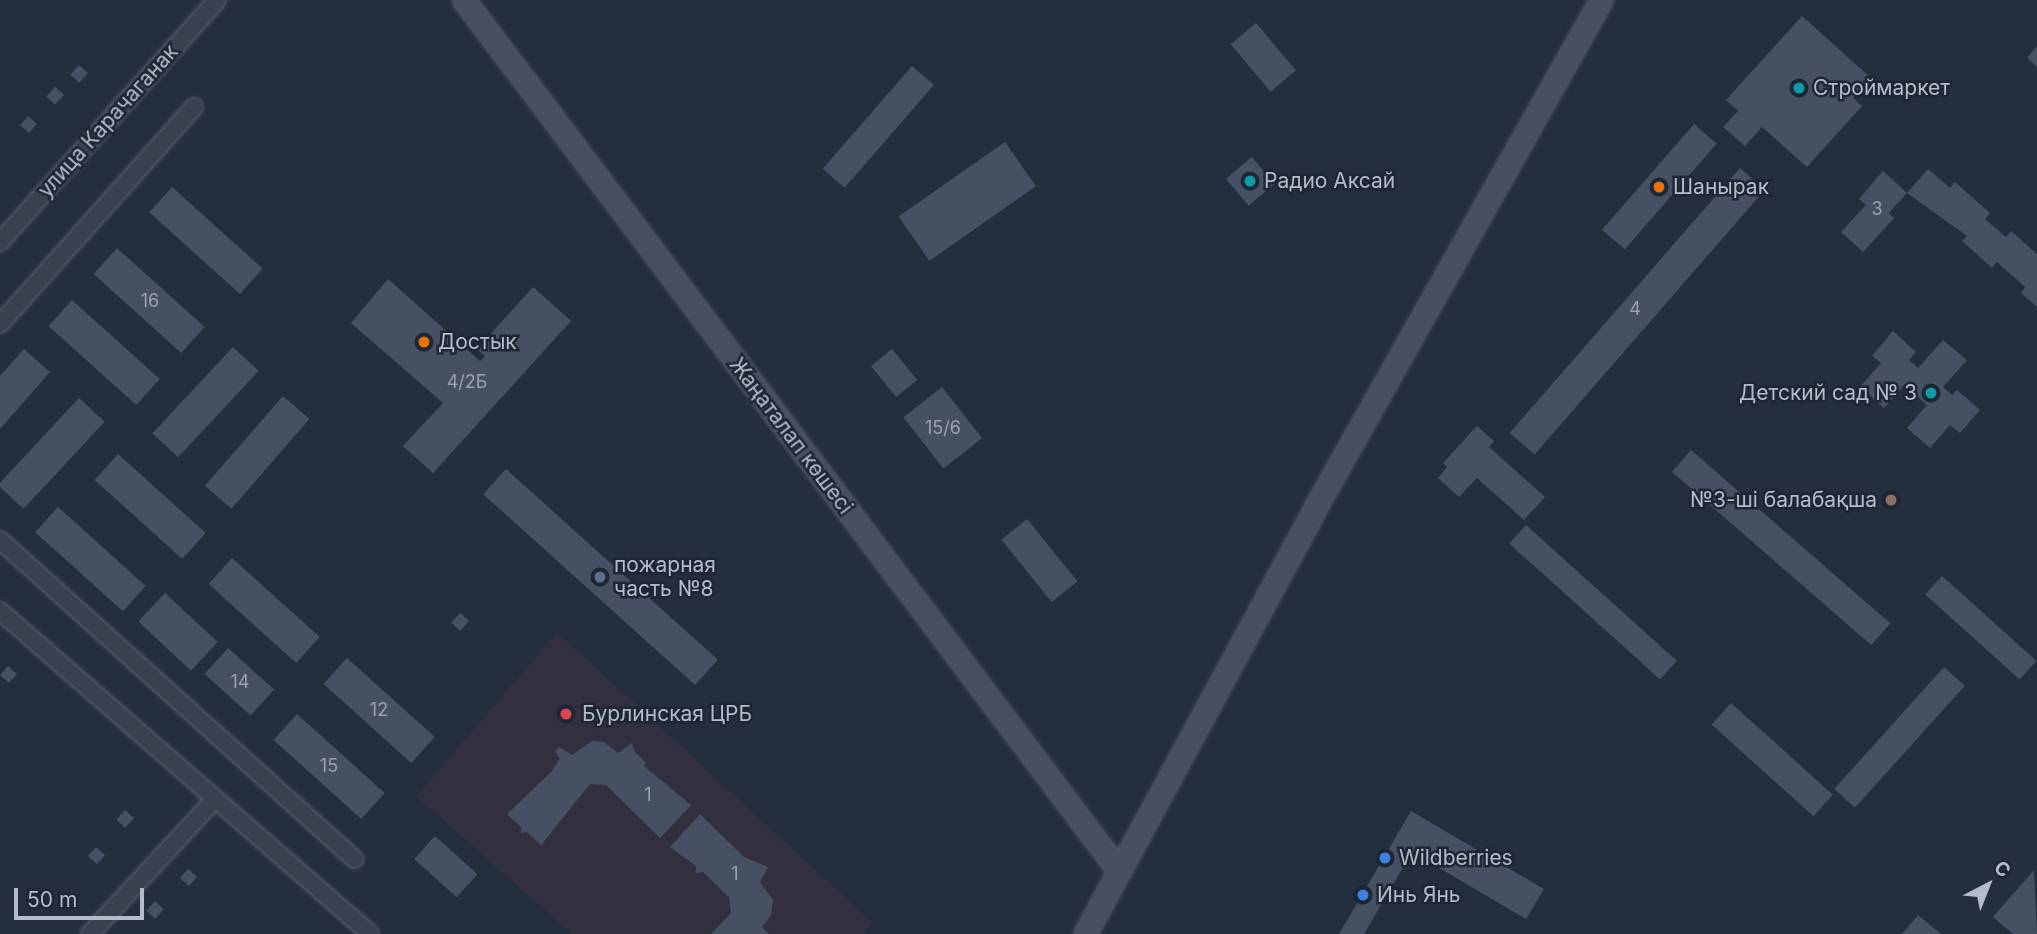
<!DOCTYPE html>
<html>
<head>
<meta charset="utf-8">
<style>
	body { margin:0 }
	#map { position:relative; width:2037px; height:934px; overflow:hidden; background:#242f3e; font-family:Inter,sans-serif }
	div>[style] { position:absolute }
	.medical>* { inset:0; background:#32303f }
	.building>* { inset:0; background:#455162; transform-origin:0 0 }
	.roads { filter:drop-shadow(0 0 2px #565f6c) drop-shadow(0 0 2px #565f6c) }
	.minor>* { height:16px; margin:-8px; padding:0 8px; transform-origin:8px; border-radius:8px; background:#38414e }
	.secondary>* { height:21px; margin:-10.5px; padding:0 10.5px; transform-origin:10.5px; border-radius:10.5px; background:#465061 }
	.dots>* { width:19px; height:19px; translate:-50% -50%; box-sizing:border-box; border:4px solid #1d2633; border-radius:50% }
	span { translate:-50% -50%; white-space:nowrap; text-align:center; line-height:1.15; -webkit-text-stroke:5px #1d2633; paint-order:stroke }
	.number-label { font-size:18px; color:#98a1af }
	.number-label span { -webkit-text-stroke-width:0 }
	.poi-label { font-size:21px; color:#b4bcc9 }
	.left { translate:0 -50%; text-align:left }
	.right { translate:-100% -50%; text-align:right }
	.street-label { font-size:21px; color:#b4bcc9 }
	.north { position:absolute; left:1953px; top:850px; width:70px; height:70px; -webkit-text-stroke:5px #1d2633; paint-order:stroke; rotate:42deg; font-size:19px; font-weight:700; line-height:28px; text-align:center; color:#b4bcc9 }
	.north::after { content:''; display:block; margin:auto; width:24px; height:32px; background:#b4bcc9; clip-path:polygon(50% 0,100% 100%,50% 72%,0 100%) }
	.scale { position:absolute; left:14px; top:888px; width:130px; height:32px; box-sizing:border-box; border:4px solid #b4bcc9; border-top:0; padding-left:9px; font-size:21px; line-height:24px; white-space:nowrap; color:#b4bcc9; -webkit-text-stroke:5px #1d2633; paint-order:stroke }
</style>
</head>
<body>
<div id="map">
	<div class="medical">
		<i style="clip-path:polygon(557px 632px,872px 922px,864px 934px,572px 934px,416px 796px)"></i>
	</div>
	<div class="building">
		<i style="clip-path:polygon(1802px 16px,1871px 78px,1853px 98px,1862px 106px,1807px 167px,1762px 127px,1745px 146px,1723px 127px,1738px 111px,1726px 100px)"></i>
		<i style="left:1256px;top:23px;width:62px;height:33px;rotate:50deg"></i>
		<i style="clip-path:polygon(2037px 46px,2037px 67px,2027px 58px)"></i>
		<i style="left:79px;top:65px;width:12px;height:13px;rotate:42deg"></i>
		<i style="left:912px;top:66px;width:29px;height:136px;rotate:41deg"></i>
		<i style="left:55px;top:87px;width:12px;height:13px;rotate:42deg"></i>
		<i style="left:28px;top:116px;width:12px;height:12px;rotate:42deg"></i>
		<i style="left:1694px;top:124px;width:30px;height:140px;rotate:41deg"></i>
		<i style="left:1005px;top:142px;width:54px;height:130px;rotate:55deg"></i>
		<i style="left:1252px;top:157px;width:35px;height:34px;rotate:50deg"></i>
		<i style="left:1740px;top:168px;width:33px;height:351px;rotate:41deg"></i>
		<i style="clip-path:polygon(1928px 169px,1950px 188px,1955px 182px,1990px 213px,1985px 219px,2006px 237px,2011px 231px,2037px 254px,2037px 307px,2021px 293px,2025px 287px,1997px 262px,1992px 268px,1962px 241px,1967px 236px,1907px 193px,1889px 213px,1894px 218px,1863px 252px,1841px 232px,1866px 205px,1859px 199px,1883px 171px,1907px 193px)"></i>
		<i style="left:172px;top:187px;width:122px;height:34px;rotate:42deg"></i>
		<i style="left:117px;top:248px;width:118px;height:35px;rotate:42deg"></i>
		<i style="clip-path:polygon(388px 279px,480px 361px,485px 356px,477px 349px,533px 287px,571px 321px,433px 473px,403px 446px,443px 403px,351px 323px)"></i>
		<i style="left:72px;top:300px;width:118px;height:35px;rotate:42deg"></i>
		<i style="clip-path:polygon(1893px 331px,1916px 352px,1909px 360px,1918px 368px,1943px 340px,1967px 360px,1943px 387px,1952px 395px,1957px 390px,1980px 410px,1960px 433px,1950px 425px,1930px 448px,1907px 428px,1927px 405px,1904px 385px,1884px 408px,1860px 387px,1881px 363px,1872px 356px)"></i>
		<i style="left:233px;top:347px;width:35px;height:118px;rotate:43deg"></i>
		<i style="clip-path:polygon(24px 349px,50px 372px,0 429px,0 376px)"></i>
		<i style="left:892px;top:349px;width:40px;height:27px;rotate:51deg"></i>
		<i style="left:942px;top:387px;width:65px;height:49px;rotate:52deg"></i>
		<i style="left:283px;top:396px;width:35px;height:119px;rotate:41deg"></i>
		<i style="left:79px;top:398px;width:35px;height:119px;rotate:43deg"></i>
		<i style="clip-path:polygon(1477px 426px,1494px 441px,1489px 447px,1545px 497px,1524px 520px,1477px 478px,1459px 497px,1438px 478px,1447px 467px,1443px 463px)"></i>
		<i style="left:1691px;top:450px;width:264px;height:29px;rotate:41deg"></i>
		<i style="left:118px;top:454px;width:118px;height:35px;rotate:42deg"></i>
		<i style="left:506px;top:469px;width:285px;height:34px;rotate:42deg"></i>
		<i style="left:58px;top:507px;width:118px;height:34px;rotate:42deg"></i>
		<i style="left:1027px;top:519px;width:80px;height:33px;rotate:51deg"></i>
		<i style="left:1526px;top:525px;width:203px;height:25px;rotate:42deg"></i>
		<i style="left:232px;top:558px;width:118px;height:35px;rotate:42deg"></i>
		<i style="left:1942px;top:576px;width:127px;height:25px;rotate:42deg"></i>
		<i style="left:165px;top:593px;width:72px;height:39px;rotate:43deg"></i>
		<i style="left:460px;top:613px;width:12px;height:13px;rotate:42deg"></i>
		<i style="left:228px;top:648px;width:62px;height:35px;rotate:42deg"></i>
		<i style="left:347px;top:658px;width:118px;height:35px;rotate:42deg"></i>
		<i style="left:8px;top:666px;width:12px;height:12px;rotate:42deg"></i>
		<i style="left:1944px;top:667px;width:28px;height:164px;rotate:42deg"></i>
		<i style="left:1731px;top:703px;width:137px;height:29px;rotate:42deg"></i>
		<i style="left:297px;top:714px;width:118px;height:35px;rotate:42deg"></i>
		<i style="clip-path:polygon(592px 741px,604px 742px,618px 753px,632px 743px,634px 751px,646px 763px,644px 766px,691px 805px,660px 838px,606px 785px,590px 784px,541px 845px,527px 832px,521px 833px,521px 827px,507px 814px,552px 771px,560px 758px,555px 752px,559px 747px,572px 755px)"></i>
		<i style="left:125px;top:810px;width:12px;height:13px;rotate:42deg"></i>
		<i style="clip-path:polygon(1411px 811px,1544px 889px,1526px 919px,1412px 852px,1364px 934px,1339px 934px)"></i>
		<i style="clip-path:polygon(700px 814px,744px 857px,768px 867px,760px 882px,773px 900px,771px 915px,762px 927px,769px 934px,711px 934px,731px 913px,729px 897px,703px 872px,696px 873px,696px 866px,670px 847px)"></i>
		<i style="left:435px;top:836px;width:57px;height:31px;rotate:42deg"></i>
		<i style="left:96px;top:847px;width:12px;height:12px;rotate:42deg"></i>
		<i style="left:188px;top:869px;width:12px;height:12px;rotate:42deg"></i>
		<i style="clip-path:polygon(2034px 870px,2037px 934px,2013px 934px,1993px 917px)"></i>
		<i style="left:155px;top:901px;width:12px;height:13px;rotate:42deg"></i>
		<i style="clip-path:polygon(1918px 915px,1941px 934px,1902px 934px)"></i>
	</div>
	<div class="roads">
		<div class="minor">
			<i style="left:0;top:242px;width:325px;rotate:-48.1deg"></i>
			<i style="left:0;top:324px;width:291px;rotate:-48.2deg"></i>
			<i style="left:0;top:540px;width:477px;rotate:42deg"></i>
			<i style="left:0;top:611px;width:491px;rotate:41.1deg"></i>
			<i style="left:90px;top:934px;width:183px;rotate:-47.2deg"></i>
		</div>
		<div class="secondary">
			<i style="left:464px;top:0;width:1090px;rotate:53.06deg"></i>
			<i style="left:1085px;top:934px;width:484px;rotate:-61.6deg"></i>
			<i style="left:1315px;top:508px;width:583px;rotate:-60.62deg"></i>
		</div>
	</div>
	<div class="dots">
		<i style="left:1799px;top:88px;background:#0f9aa8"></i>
		<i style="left:1250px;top:181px;background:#0f9aa8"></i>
		<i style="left:1659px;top:187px;background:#e8710a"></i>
		<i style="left:424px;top:342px;background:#e8710a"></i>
		<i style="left:1931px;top:393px;background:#0f9aa8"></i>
		<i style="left:1891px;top:500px;background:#8d6e63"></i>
		<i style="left:600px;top:577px;background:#5c6f8a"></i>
		<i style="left:566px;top:714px;background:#e0444e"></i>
		<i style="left:1385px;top:858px;background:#3f7fe0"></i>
		<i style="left:1363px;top:895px;background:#3f7fe0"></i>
	</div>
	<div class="number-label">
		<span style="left:1877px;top:209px">3</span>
		<span style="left:150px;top:301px">16</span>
		<span style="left:1635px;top:309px">4</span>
		<span style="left:467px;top:382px">4/2Б</span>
		<span style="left:943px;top:428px">15/6</span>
		<span style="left:240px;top:682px">14</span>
		<span style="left:379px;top:710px">12</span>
		<span style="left:329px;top:766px">15</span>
		<span style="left:648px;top:795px">1</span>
		<span style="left:735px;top:874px">1</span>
	</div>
	<div class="poi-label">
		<span class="left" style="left:1813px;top:88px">Строймаркет</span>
		<span class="left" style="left:1264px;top:181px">Радио Аксай</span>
		<span class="left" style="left:1673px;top:187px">Шанырак</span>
		<span class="left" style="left:438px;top:342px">Достык</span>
		<span class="right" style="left:1917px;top:393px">Детский сад № 3</span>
		<span class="right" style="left:1877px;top:500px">№3-ші балабақша</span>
		<span class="left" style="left:614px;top:577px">пожарная<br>часть №8</span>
		<span class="left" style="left:582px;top:714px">Бурлинская ЦРБ</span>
		<span class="left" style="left:1399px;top:858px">Wildberries</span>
		<span class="left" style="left:1377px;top:895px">Инь Янь</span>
	</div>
	<div class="street-label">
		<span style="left:108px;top:121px;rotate:-48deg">улица Карачаганак</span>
		<span style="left:791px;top:436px;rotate:53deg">Жаңаталап көшесі</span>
	</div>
	<div class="north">С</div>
	<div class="scale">50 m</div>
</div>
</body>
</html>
